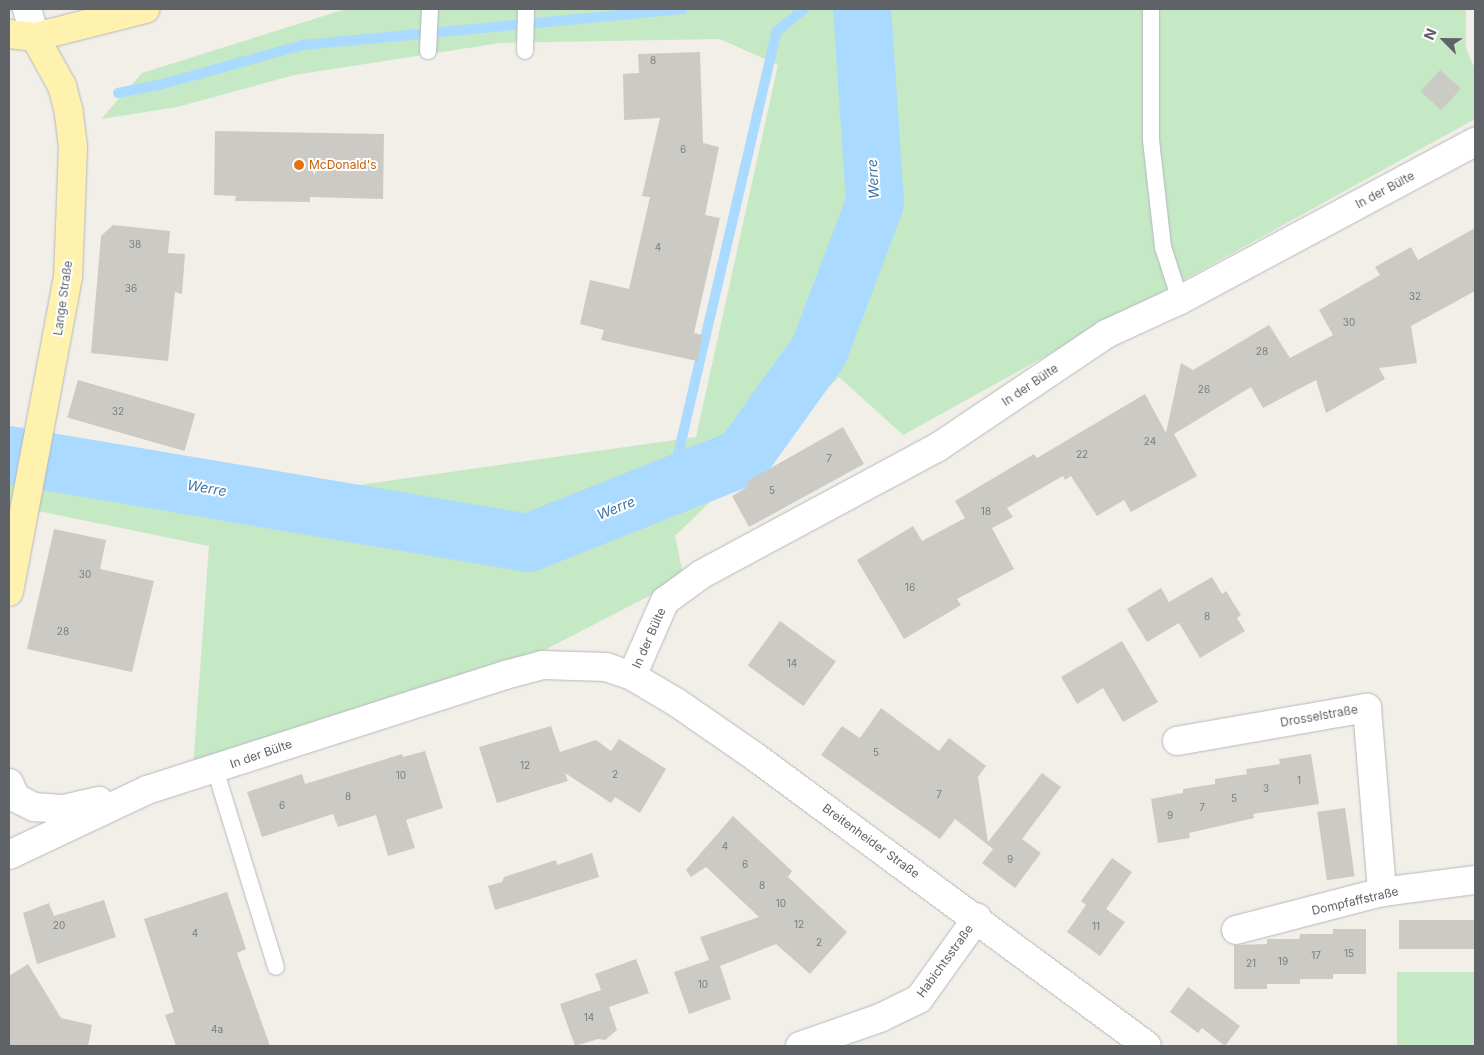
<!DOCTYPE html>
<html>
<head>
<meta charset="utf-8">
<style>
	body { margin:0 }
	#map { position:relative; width:1484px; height:1055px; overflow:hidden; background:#f1efe8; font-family:Inter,sans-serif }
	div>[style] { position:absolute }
	.green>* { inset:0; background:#c5e8c5; transform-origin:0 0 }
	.stream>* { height:10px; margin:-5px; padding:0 5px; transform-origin:5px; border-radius:5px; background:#aadaff }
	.river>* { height:58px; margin:-29px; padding:0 29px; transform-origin:29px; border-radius:29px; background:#aadaff }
	.building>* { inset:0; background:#cccac5; transform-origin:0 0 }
	.roads { filter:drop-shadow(0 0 1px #b5b8bc) drop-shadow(0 0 1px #b5b8bc) }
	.lane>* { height:16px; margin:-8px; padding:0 8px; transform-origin:8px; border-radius:8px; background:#fff }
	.street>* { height:28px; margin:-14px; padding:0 14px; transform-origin:14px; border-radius:14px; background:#fff }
	.secondary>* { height:28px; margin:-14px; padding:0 14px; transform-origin:14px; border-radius:14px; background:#fff }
	.primary>* { height:28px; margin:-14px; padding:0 14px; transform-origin:14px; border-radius:14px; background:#fff2af }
	.dots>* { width:14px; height:14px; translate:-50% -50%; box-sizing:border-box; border:2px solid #fff; border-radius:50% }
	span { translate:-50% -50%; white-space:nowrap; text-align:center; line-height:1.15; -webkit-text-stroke:4px #fff; paint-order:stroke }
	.number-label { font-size:10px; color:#7a7d7f }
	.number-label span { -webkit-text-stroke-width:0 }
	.food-label { font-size:12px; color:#c56008 }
	.left { translate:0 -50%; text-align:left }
	.street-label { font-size:12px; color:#5f6368 }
	.water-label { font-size:14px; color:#4174aa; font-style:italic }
	.frame { position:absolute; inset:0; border:10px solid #5f6368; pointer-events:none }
	.north { position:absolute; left:1419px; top:15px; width:50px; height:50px; -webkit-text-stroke:4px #fff; paint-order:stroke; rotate:293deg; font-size:14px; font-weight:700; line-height:20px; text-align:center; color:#5f6368 }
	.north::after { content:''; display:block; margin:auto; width:18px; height:22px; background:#5f6368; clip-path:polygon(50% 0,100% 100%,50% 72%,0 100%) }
</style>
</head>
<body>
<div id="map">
	<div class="green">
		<i style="clip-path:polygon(346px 9px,1466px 9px,1466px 48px,1475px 69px,1475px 119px,903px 435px,839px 377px,675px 536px,684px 578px,531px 657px,193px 768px,209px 546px,9px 505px,9px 430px,310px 492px,696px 437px,778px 65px,720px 39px,500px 43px,294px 75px,177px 107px,101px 119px,142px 73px)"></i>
		<i style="left:1397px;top:972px;width:78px;height:74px"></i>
	</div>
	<div class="stream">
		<i style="left:118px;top:93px;width:46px;rotate:-11.3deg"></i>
		<i style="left:163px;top:84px;width:145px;rotate:-15.6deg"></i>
		<i style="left:303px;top:45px;width:381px;rotate:-5.4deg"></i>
		<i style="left:671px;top:485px;width:466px;rotate:-76.9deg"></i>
		<i style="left:777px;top:31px;width:35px;rotate:-39deg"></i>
	</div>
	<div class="river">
		<i style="left:9px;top:455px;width:526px;rotate:9.62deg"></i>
		<i style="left:528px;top:543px;width:230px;rotate:-21.7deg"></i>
		<i style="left:742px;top:458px;width:132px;rotate:-54.3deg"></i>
		<i style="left:819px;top:351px;width:158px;rotate:-69.3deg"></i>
		<i style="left:875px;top:203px;width:194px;rotate:-93.8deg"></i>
	</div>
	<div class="building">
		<i style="clip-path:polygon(700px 52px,703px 143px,719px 147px,705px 215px,720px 218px,694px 333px,703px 335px,697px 361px,601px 340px,604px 330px,580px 324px,590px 280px,629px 289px,650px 197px,642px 196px,660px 118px,624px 120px,623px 74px,639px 73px,638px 54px)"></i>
		<i style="left:1440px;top:70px;width:28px;height:29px;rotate:42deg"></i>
		<i style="clip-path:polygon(215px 131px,384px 134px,383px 199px,310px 197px,310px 202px,235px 201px,236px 196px,214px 195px)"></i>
		<i style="clip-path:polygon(113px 225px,170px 231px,168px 253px,185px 254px,182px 294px,175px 292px,168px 361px,91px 353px,101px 236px)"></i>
		<i style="clip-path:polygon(1475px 228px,1475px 291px,1411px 326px,1417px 363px,1379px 368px,1385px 379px,1326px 413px,1316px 380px,1263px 408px,1251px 387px,1174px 434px,1197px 476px,1131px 512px,1124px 500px,1097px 516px,1071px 476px,1065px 480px,1063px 476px,1007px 508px,1013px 517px,992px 528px,1014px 569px,957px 599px,961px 605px,904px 639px,857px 560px,913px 526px,922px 541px,965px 518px,955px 501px,1034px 454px,1037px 458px,1145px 394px,1166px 433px,1181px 363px,1193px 370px,1269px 325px,1290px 358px,1333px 335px,1319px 310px,1380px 275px,1375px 267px,1411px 247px,1418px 260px)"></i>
		<i style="left:78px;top:380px;width:122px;height:39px;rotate:16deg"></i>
		<i style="clip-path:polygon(843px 427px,864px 464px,749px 527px,732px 496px,749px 486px,746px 482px)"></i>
		<i style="clip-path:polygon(54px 529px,106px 540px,100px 569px,154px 581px,132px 672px,27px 649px)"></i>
		<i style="clip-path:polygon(1212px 577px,1222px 594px,1226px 591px,1241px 615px,1237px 618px,1245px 631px,1200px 658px,1179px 623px,1147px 642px,1127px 609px,1161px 588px,1169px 602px)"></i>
		<i style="left:780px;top:621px;width:69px;height:55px;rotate:36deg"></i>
		<i style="clip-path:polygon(1122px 641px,1158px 702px,1123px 722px,1103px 688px,1077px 704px,1061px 677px)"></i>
		<i style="clip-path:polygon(881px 708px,939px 751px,949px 738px,986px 766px,978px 777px,988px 842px,1042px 773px,1061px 787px,1022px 839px,1041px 853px,1015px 888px,982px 863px,993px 849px,955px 819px,940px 839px,821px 755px,842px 726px,860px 738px)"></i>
		<i style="clip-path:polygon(551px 726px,560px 752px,596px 740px,611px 751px,619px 739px,666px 769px,640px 813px,615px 797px,611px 803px,565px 773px,568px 781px,497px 803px,479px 747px)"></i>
		<i style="clip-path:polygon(425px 751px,443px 808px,406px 820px,415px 848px,388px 856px,376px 815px,338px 827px,333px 814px,262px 837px,247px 792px,302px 774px,305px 784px,402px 754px,403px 757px)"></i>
		<i style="clip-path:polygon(1311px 754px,1319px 804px,1253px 814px,1254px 818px,1189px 833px,1190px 838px,1158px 843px,1151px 799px,1183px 793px,1183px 789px,1215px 784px,1215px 779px,1247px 774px,1246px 769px,1280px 764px,1279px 759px)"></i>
		<i style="left:1345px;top:808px;width:69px;height:28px;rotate:82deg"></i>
		<i style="clip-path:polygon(733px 816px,792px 871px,788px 877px,847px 932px,810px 974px,776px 944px,720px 966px,731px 999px,689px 1014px,674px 972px,709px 960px,700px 937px,759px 917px,706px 867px,691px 877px,686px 870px)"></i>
		<i style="clip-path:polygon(592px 853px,599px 877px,495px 910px,488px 886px,502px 882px,504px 877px,556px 860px,557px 865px)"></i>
		<i style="clip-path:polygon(1112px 858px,1132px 872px,1106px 909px,1125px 922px,1100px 956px,1067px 932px,1086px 905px,1081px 901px)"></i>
		<i style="clip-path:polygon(227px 892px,246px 949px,237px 953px,270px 1046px,176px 1046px,165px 1015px,174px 1012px,144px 919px)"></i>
		<i style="clip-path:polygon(104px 900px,116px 937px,37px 964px,23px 913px,49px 903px,54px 916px)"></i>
		<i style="left:1475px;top:920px;width:29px;height:76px;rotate:90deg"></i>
		<i style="clip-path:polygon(1333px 929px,1366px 929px,1366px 974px,1333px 974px,1333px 979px,1300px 979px,1300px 984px,1267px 984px,1267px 989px,1234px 989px,1234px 945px,1267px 944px,1267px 939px,1299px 939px,1300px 934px,1333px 934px)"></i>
		<i style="clip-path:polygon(636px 959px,649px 993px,609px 1007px,617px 1030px,605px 1040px,598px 1039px,575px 1046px,560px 1004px,601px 990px,595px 974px)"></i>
		<i style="clip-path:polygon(28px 964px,61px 1018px,92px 1025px,88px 1046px,9px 1046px,9px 976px)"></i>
		<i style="clip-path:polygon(1188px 987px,1240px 1026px,1225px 1046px,1202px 1028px,1198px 1033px,1170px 1012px)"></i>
	</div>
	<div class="roads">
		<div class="lane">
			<i style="left:1151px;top:9px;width:131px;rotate:90deg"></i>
			<i style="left:1151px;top:140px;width:108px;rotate:83.6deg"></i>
			<i style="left:1163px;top:247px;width:56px;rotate:72.2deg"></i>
			<i style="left:428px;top:51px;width:42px;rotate:-87.3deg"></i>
			<i style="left:525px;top:51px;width:42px;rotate:-88.6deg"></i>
			<i style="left:215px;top:769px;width:207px;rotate:72.9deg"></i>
		</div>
		<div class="street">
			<i style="left:27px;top:9px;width:29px;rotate:74deg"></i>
			<i style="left:632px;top:676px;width:82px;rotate:-66.3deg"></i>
			<i style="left:665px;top:601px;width:46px;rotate:-36.1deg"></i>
			<i style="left:702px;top:574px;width:268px;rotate:-28.3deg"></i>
			<i style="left:938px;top:447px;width:202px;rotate:-33.9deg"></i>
			<i style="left:1106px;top:334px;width:81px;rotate:-24.7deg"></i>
			<i style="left:1180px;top:300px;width:335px;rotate:-28.2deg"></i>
			<i style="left:1177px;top:741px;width:193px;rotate:-9.9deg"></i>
			<i style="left:1367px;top:708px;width:185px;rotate:85.3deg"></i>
			<i style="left:1236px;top:930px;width:151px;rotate:-14.6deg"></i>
			<i style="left:1382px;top:892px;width:94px;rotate:-7.4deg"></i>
			<i style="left:800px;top:1046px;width:85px;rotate:-19.3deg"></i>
			<i style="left:880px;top:1018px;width:43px;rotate:-26deg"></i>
			<i style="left:919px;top:999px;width:100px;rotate:-54.4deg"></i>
		</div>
		<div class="secondary">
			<i style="left:9px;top:783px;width:17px;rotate:65deg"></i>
			<i style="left:16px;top:798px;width:20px;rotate:27deg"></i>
			<i style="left:34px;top:807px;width:30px;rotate:4deg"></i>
			<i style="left:64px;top:809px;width:36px;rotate:-13deg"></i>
			<i style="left:9px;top:855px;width:153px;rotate:-25.2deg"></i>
			<i style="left:147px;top:790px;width:376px;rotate:-17.8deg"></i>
			<i style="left:505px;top:675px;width:38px;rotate:-15deg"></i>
			<i style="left:542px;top:665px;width:64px;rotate:1.8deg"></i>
			<i style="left:606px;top:667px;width:28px;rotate:19deg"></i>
			<i style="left:632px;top:676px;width:51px;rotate:30.6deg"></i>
			<i style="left:676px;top:702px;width:95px;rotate:34.7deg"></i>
			<i style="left:754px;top:756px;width:488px;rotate:36.4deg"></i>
		</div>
		<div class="primary">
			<i style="left:9px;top:34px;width:26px;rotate:7deg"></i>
			<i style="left:35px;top:37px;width:114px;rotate:-14.2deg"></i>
			<i style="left:9px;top:592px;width:320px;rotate:-79.4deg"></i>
			<i style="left:68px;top:277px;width:130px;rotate:-87.8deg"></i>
			<i style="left:73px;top:147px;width:35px;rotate:-97deg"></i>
			<i style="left:69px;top:112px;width:27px;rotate:-105deg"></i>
			<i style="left:62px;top:86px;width:56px;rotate:-118.9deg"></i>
		</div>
	</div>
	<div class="dots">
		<i style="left:299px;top:165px;background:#e8710a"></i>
	</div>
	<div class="number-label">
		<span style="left:653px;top:61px">8</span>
		<span style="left:683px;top:150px">6</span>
		<span style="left:135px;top:245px">38</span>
		<span style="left:658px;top:248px">4</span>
		<span style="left:131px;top:289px">36</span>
		<span style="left:1415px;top:297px">32</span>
		<span style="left:1349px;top:323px">30</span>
		<span style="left:1262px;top:352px">28</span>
		<span style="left:1204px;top:390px">26</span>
		<span style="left:118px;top:412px">32</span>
		<span style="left:1150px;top:442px">24</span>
		<span style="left:1082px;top:455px">22</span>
		<span style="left:829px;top:459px">7</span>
		<span style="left:772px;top:491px">5</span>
		<span style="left:986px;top:512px">18</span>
		<span style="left:85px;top:575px">30</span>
		<span style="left:910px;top:588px">16</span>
		<span style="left:1207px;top:617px">8</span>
		<span style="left:63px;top:632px">28</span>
		<span style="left:792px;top:664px">14</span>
		<span style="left:876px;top:753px">5</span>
		<span style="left:525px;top:766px">12</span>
		<span style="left:615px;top:775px">2</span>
		<span style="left:401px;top:776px">10</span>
		<span style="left:1299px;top:781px">1</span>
		<span style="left:1266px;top:789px">3</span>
		<span style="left:939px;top:795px">7</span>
		<span style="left:348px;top:797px">8</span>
		<span style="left:1234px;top:799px">5</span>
		<span style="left:282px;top:806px">6</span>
		<span style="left:1202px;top:808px">7</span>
		<span style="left:1170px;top:816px">9</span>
		<span style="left:725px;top:847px">4</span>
		<span style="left:1010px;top:860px">9</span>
		<span style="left:745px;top:865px">6</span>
		<span style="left:762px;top:886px">8</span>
		<span style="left:781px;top:904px">10</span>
		<span style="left:799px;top:925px">12</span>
		<span style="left:59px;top:926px">20</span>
		<span style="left:1096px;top:927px">11</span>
		<span style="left:195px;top:934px">4</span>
		<span style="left:819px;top:943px">2</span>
		<span style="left:1349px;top:954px">15</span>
		<span style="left:1316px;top:956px">17</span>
		<span style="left:1283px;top:962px">19</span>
		<span style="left:1251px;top:964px">21</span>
		<span style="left:703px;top:985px">10</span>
		<span style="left:589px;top:1018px">14</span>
		<span style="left:217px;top:1030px">4a</span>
	</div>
	<div class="food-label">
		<span class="left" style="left:309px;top:165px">McDonald's</span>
	</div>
	<div class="street-label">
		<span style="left:1385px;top:190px;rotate:-28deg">In der Bülte</span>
		<span style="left:63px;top:298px;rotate:-82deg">Lange Straße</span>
		<span style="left:1030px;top:385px;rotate:-34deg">In der Bülte</span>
		<span style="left:649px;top:638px;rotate:-66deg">In der Bülte</span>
		<span style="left:1319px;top:716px;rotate:-10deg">Drosselstraße</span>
		<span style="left:261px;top:754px;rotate:-19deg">In der Bülte</span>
		<span style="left:871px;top:841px;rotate:36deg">Breitenheider Straße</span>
		<span style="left:1355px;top:901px;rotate:-13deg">Dompfaffstraße</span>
		<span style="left:945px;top:961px;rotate:-54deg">Habichtsstraße</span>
	</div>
	<div class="water-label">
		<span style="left:873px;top:179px;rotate:-93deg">Werre</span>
		<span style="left:207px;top:488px;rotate:10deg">Werre</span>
		<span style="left:616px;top:508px;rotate:-22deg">Werre</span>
	</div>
	<div class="frame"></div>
	<div class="north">N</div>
</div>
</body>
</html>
